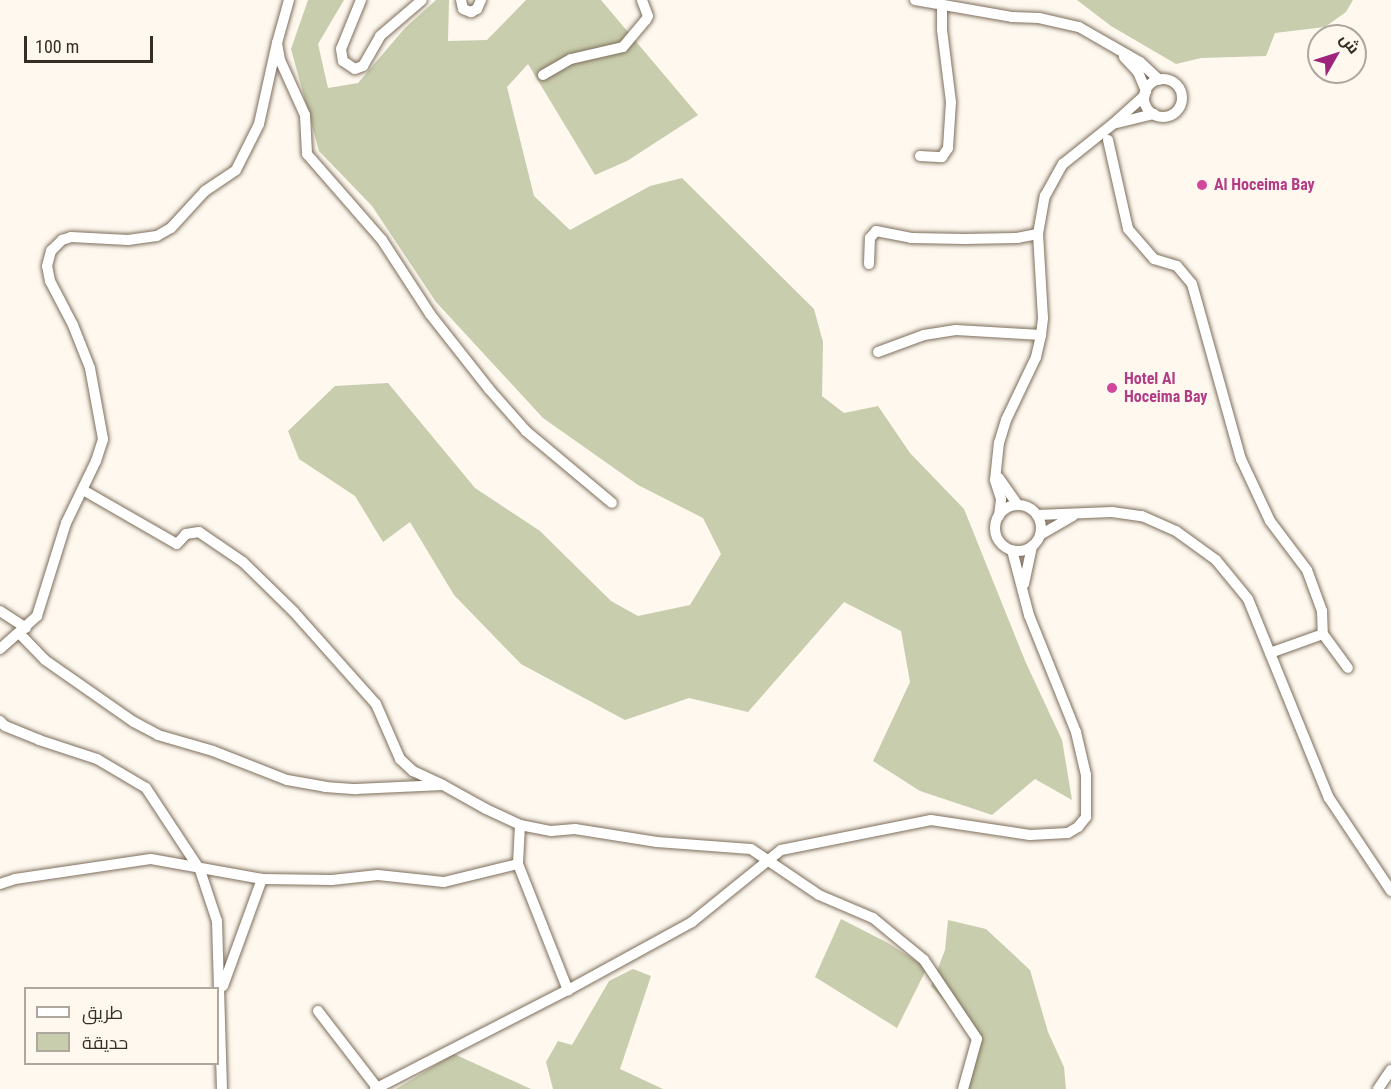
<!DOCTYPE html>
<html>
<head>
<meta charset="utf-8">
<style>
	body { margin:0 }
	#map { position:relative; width:1391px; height:1089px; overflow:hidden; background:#fef8ef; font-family:"Roboto Condensed",Cairo,sans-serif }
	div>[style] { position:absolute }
	.green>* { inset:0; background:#c8cdad }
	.roads { filter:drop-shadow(0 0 2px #7d6e5b) drop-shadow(0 0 2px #7d6e5b) }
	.street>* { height:10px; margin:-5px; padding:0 5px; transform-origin:5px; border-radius:5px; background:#fff }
	.street>.ring { margin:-5px; padding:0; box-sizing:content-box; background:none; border:10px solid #fff; border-radius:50% }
	.dots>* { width:16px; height:16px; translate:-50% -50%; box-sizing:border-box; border:3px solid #fef8ef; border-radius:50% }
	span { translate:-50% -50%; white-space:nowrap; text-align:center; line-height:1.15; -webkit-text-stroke:4.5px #fef8ef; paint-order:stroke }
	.hotel-label { font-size:16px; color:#b23c85; font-weight:700 }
	.left { translate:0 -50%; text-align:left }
	.legend { position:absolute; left:24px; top:987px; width:195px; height:78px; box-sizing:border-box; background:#fef8ef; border:2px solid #ada79e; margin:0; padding:8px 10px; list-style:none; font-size:18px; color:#342e25 }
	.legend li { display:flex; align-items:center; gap:12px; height:30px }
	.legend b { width:30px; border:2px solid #ada79e }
	.north { position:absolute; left:1307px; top:24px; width:60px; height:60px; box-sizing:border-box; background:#fef8ef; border:2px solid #ada79e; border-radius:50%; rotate:51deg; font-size:16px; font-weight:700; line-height:24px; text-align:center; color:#342e25 }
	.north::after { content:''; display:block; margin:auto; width:21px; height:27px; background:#9d237b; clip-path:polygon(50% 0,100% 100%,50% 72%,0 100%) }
	.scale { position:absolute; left:24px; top:36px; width:129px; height:27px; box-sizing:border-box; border:3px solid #342e25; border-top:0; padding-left:8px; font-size:18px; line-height:21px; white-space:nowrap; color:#342e25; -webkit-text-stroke:4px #fef8ef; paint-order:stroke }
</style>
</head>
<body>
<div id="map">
	<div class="green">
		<i style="clip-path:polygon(308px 0,344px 0,318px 44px,328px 88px,358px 83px,405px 28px,436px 0,449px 0,448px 41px,487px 40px,526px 0,601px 0,698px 115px,627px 161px,595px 175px,528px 64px,507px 87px,534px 196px,570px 230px,650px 186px,682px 178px,814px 309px,823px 342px,822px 396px,844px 413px,878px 406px,910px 453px,964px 509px,1026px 663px,1062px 740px,1072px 800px,1035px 779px,992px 815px,920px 791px,873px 761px,910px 682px,901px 631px,844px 602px,748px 712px,689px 698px,625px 720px,521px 664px,454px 595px,410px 522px,383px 542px,355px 496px,299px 459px,288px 431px,335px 386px,388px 383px,475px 488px,540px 531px,611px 601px,638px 616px,690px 605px,721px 554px,703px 518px,638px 485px,543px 418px,436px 302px,372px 206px,319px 151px,291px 49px)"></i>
		<i style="clip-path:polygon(1077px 0,1353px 0,1346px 12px,1325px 27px,1275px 33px,1266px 56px,1201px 58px,1176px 64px,1111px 26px)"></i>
		<i style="clip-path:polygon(841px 919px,888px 943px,927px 968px,897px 1028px,815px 977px)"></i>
		<i style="clip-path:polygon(948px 920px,986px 929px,1030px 970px,1048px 1032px,1064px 1067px,1066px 1089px,960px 1089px,978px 1039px,931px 986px,945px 950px)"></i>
		<i style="clip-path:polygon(633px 969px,651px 976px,620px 1069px,663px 1089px,553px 1089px,546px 1062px,558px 1041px,572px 1045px,609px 981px)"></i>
		<i style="clip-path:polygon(454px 1054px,531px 1089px,396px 1089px)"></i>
	</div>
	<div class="roads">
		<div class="street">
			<i style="left:289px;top:0;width:45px;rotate:105.6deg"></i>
			<i style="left:277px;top:43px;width:17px;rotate:80deg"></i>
			<i style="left:280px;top:60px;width:60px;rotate:65.6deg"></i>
			<i style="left:305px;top:115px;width:39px;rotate:87deg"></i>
			<i style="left:307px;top:154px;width:114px;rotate:48.9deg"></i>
			<i style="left:382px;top:240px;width:88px;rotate:57deg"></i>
			<i style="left:430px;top:314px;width:95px;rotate:51.8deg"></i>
			<i style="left:489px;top:389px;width:56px;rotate:48.6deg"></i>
			<i style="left:526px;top:431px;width:112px;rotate:39.9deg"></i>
			<i style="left:361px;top:0;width:53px;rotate:112.2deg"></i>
			<i style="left:341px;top:49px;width:12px;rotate:81deg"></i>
			<i style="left:343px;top:61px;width:14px;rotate:34deg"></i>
			<i style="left:355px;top:69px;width:9px;rotate:-21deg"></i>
			<i style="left:363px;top:66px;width:34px;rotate:-60deg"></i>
			<i style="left:380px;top:36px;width:55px;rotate:-40.6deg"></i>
			<i style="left:461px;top:0;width:9px;rotate:77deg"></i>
			<i style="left:463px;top:9px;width:9px;rotate:21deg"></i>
			<i style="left:471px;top:12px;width:7px;rotate:-27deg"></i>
			<i style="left:477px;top:9px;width:10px;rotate:-66deg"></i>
			<i style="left:915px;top:0;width:98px;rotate:9.9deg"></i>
			<i style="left:1012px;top:17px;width:27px;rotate:2deg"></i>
			<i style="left:1039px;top:18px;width:41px;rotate:12.7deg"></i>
			<i style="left:1079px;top:27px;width:70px;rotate:29.8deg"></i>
			<i style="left:1140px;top:62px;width:26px;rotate:43deg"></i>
			<i style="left:1124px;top:57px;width:21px;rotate:47deg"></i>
			<i style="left:1138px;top:72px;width:21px;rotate:67deg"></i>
			<i style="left:543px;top:75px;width:32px;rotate:-30deg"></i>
			<i style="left:571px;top:59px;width:53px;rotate:-13deg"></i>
			<i style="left:623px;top:47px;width:35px;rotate:-50deg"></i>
			<i style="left:646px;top:20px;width:4px;rotate:-63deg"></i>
			<i style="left:648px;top:16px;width:17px;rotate:-111deg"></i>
			<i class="ring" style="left:1144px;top:79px;width:28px;height:28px"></i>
			<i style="left:1117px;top:123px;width:38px;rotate:-14deg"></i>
			<i style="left:1108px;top:140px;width:91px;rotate:77.3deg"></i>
			<i style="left:1128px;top:229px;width:40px;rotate:49deg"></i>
			<i style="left:1154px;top:259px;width:24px;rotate:17deg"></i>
			<i style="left:1177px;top:266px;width:23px;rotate:50deg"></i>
			<i style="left:1192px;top:284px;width:182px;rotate:74.4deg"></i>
			<i style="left:1241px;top:459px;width:68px;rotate:64.9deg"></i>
			<i style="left:1270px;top:521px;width:61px;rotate:52.9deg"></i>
			<i style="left:1307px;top:570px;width:44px;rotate:69.9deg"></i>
			<i style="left:1322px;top:611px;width:23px;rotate:88deg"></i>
			<i style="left:1323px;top:634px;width:42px;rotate:53.7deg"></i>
			<i style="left:920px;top:156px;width:22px;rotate:3deg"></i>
			<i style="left:942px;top:157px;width:11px;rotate:-56deg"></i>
			<i style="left:948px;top:148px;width:46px;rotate:-86.3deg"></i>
			<i style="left:951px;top:102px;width:73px;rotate:-97.1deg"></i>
			<i style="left:942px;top:30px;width:24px;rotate:-90deg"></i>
			<i style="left:869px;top:264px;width:26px;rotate:-88deg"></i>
			<i style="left:870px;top:238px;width:9px;rotate:-49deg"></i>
			<i style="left:876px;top:231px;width:36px;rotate:11deg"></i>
			<i style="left:911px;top:238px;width:54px;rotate:1.1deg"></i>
			<i style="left:965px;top:239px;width:52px;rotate:-1.1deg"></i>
			<i style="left:1017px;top:238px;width:21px;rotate:-11deg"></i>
			<i style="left:878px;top:352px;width:49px;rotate:-20.3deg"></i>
			<i style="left:924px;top:335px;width:32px;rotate:-9deg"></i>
			<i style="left:956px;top:330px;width:85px;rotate:3.4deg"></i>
			<i style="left:999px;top:478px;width:33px;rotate:55deg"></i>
			<i style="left:83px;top:490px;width:108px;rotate:29.9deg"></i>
			<i style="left:177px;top:544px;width:13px;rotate:-48deg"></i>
			<i style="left:186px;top:534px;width:13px;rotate:-9deg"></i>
			<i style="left:199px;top:532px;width:53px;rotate:34.3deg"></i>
			<i style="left:243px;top:562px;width:71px;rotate:44.4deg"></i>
			<i style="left:294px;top:612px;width:123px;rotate:48.3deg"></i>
			<i style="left:376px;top:704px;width:60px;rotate:66.4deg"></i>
			<i style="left:400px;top:759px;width:18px;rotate:43deg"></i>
			<i style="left:413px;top:771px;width:31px;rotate:25deg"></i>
			<i class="ring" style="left:995px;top:505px;width:36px;height:36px"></i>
			<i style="left:1037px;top:515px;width:75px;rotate:-2.3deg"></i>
			<i style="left:1112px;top:512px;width:30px;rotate:8deg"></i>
			<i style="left:1142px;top:516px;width:37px;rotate:24deg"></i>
			<i style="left:1176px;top:531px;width:49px;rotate:35.9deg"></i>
			<i style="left:1216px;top:560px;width:50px;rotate:50.6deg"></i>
			<i style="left:1248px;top:599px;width:215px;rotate:67.9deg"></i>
			<i style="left:1329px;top:798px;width:112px;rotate:56.3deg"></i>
			<i style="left:999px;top:516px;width:17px;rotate:-83deg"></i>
			<i style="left:1001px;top:499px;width:20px;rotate:-108deg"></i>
			<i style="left:995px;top:480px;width:37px;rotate:-84deg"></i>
			<i style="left:999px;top:443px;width:24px;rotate:-73deg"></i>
			<i style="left:1006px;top:420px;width:70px;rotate:-64.5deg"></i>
			<i style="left:1036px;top:357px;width:23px;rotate:-77deg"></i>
			<i style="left:1041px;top:335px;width:17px;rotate:-83deg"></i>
			<i style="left:1043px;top:318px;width:84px;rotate:-93.4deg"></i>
			<i style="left:1038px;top:234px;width:39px;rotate:-80deg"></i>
			<i style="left:1045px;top:196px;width:37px;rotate:-61deg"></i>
			<i style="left:1063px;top:164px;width:64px;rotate:-38.7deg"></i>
			<i style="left:1113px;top:124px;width:43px;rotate:-42.2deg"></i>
			<i style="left:1040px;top:535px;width:38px;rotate:-30deg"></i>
			<i style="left:1024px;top:584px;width:39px;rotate:-78deg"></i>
			<i style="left:0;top:611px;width:31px;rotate:33deg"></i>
			<i style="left:19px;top:633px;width:37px;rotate:46deg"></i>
			<i style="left:45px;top:660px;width:108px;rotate:34.9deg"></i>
			<i style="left:134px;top:722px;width:27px;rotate:28deg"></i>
			<i style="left:158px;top:735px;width:57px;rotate:16.2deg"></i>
			<i style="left:213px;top:751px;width:79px;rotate:21.4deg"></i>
			<i style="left:287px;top:780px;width:39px;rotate:10deg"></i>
			<i style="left:325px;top:787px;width:31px;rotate:4deg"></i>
			<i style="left:356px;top:789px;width:87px;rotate:-2.6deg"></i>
			<i style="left:443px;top:785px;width:49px;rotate:29.2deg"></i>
			<i style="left:486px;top:809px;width:38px;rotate:25deg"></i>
			<i style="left:520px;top:825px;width:32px;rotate:11deg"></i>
			<i style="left:551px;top:831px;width:24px;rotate:-5deg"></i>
			<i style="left:575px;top:829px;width:83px;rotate:9deg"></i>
			<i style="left:657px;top:842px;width:94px;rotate:4.3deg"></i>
			<i style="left:751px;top:849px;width:82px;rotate:34.1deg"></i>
			<i style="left:819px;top:895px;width:59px;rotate:23.1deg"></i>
			<i style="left:873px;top:918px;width:66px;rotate:39.5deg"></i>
			<i style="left:924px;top:960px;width:95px;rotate:56.1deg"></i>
			<i style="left:977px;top:1039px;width:52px;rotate:105.6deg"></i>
			<i style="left:0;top:649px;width:50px;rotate:-41.7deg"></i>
			<i style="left:37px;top:616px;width:97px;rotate:-72.7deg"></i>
			<i style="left:66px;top:523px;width:69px;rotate:-64.2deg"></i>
			<i style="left:96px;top:461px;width:23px;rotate:-72deg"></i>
			<i style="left:103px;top:439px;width:72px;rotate:-100.4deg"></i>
			<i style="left:90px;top:368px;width:46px;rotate:-111.6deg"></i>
			<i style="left:73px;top:325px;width:50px;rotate:-117.6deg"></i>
			<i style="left:50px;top:281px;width:15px;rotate:-101deg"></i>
			<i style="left:47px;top:266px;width:16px;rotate:-75deg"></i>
			<i style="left:51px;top:251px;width:16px;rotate:-45deg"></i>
			<i style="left:62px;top:240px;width:9px;rotate:-18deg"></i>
			<i style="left:71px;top:237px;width:57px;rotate:3deg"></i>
			<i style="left:128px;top:240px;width:29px;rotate:-8deg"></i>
			<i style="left:157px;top:236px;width:16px;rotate:-30deg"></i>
			<i style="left:171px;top:228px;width:50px;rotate:-47.4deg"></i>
			<i style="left:205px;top:191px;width:37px;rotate:-34deg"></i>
			<i style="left:236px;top:170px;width:51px;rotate:-63.4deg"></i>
			<i style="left:259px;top:124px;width:83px;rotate:-77.5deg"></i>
			<i style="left:1270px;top:653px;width:56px;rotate:-19.7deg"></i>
			<i style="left:0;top:721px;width:7px;rotate:45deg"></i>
			<i style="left:5px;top:726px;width:37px;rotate:22deg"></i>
			<i style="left:39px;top:740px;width:61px;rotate:18.1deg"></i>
			<i style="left:97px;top:759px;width:57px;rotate:30.6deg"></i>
			<i style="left:146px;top:788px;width:98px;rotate:56.6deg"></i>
			<i style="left:200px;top:870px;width:54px;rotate:71.6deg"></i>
			<i style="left:217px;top:921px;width:168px;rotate:88.3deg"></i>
			<i style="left:520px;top:825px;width:39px;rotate:93deg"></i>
			<i style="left:518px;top:864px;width:136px;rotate:68.4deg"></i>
			<i style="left:0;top:884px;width:16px;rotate:-18deg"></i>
			<i style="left:15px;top:879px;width:137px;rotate:-8.4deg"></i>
			<i style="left:151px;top:859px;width:113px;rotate:10.2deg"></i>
			<i style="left:262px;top:879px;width:70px;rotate:0.8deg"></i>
			<i style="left:332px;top:880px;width:46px;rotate:-6.2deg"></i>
			<i style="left:378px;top:875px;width:66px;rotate:6.1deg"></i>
			<i style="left:444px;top:882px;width:76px;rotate:-13.7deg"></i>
			<i style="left:223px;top:986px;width:114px;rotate:-70deg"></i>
			<i style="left:318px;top:1011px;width:98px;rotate:52.4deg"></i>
			<i style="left:375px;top:1089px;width:217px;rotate:-27.2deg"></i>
			<i style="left:568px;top:990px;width:141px;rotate:-28.7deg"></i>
			<i style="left:692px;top:922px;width:114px;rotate:-39deg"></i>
			<i style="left:781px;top:850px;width:153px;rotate:-11.3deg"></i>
			<i style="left:931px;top:820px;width:100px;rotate:8.6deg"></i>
			<i style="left:1030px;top:835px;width:38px;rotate:-3deg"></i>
			<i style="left:1068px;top:833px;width:12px;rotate:-31deg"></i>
			<i style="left:1078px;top:827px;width:13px;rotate:-51deg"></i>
			<i style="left:1086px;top:817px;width:42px;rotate:-90deg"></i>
			<i style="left:1086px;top:775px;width:44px;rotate:-103.1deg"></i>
			<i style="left:1076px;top:732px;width:126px;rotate:-111.9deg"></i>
			<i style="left:1029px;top:615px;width:67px;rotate:-104.7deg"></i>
			<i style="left:1378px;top:1089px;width:23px;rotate:-56deg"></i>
		</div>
	</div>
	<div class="dots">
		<i style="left:1202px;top:185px;background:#d1479c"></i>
		<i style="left:1112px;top:388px;background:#d1479c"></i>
	</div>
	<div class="hotel-label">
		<span class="left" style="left:1214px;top:185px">Al Hoceima Bay</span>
		<span class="left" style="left:1124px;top:388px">Hotel Al<br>Hoceima Bay</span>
	</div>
	<ul class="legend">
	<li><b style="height:8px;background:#fff"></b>طريق</li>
	<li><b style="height:16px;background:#c8cdad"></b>حديقة</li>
	</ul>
	<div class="north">ش</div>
	<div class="scale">100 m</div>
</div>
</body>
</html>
